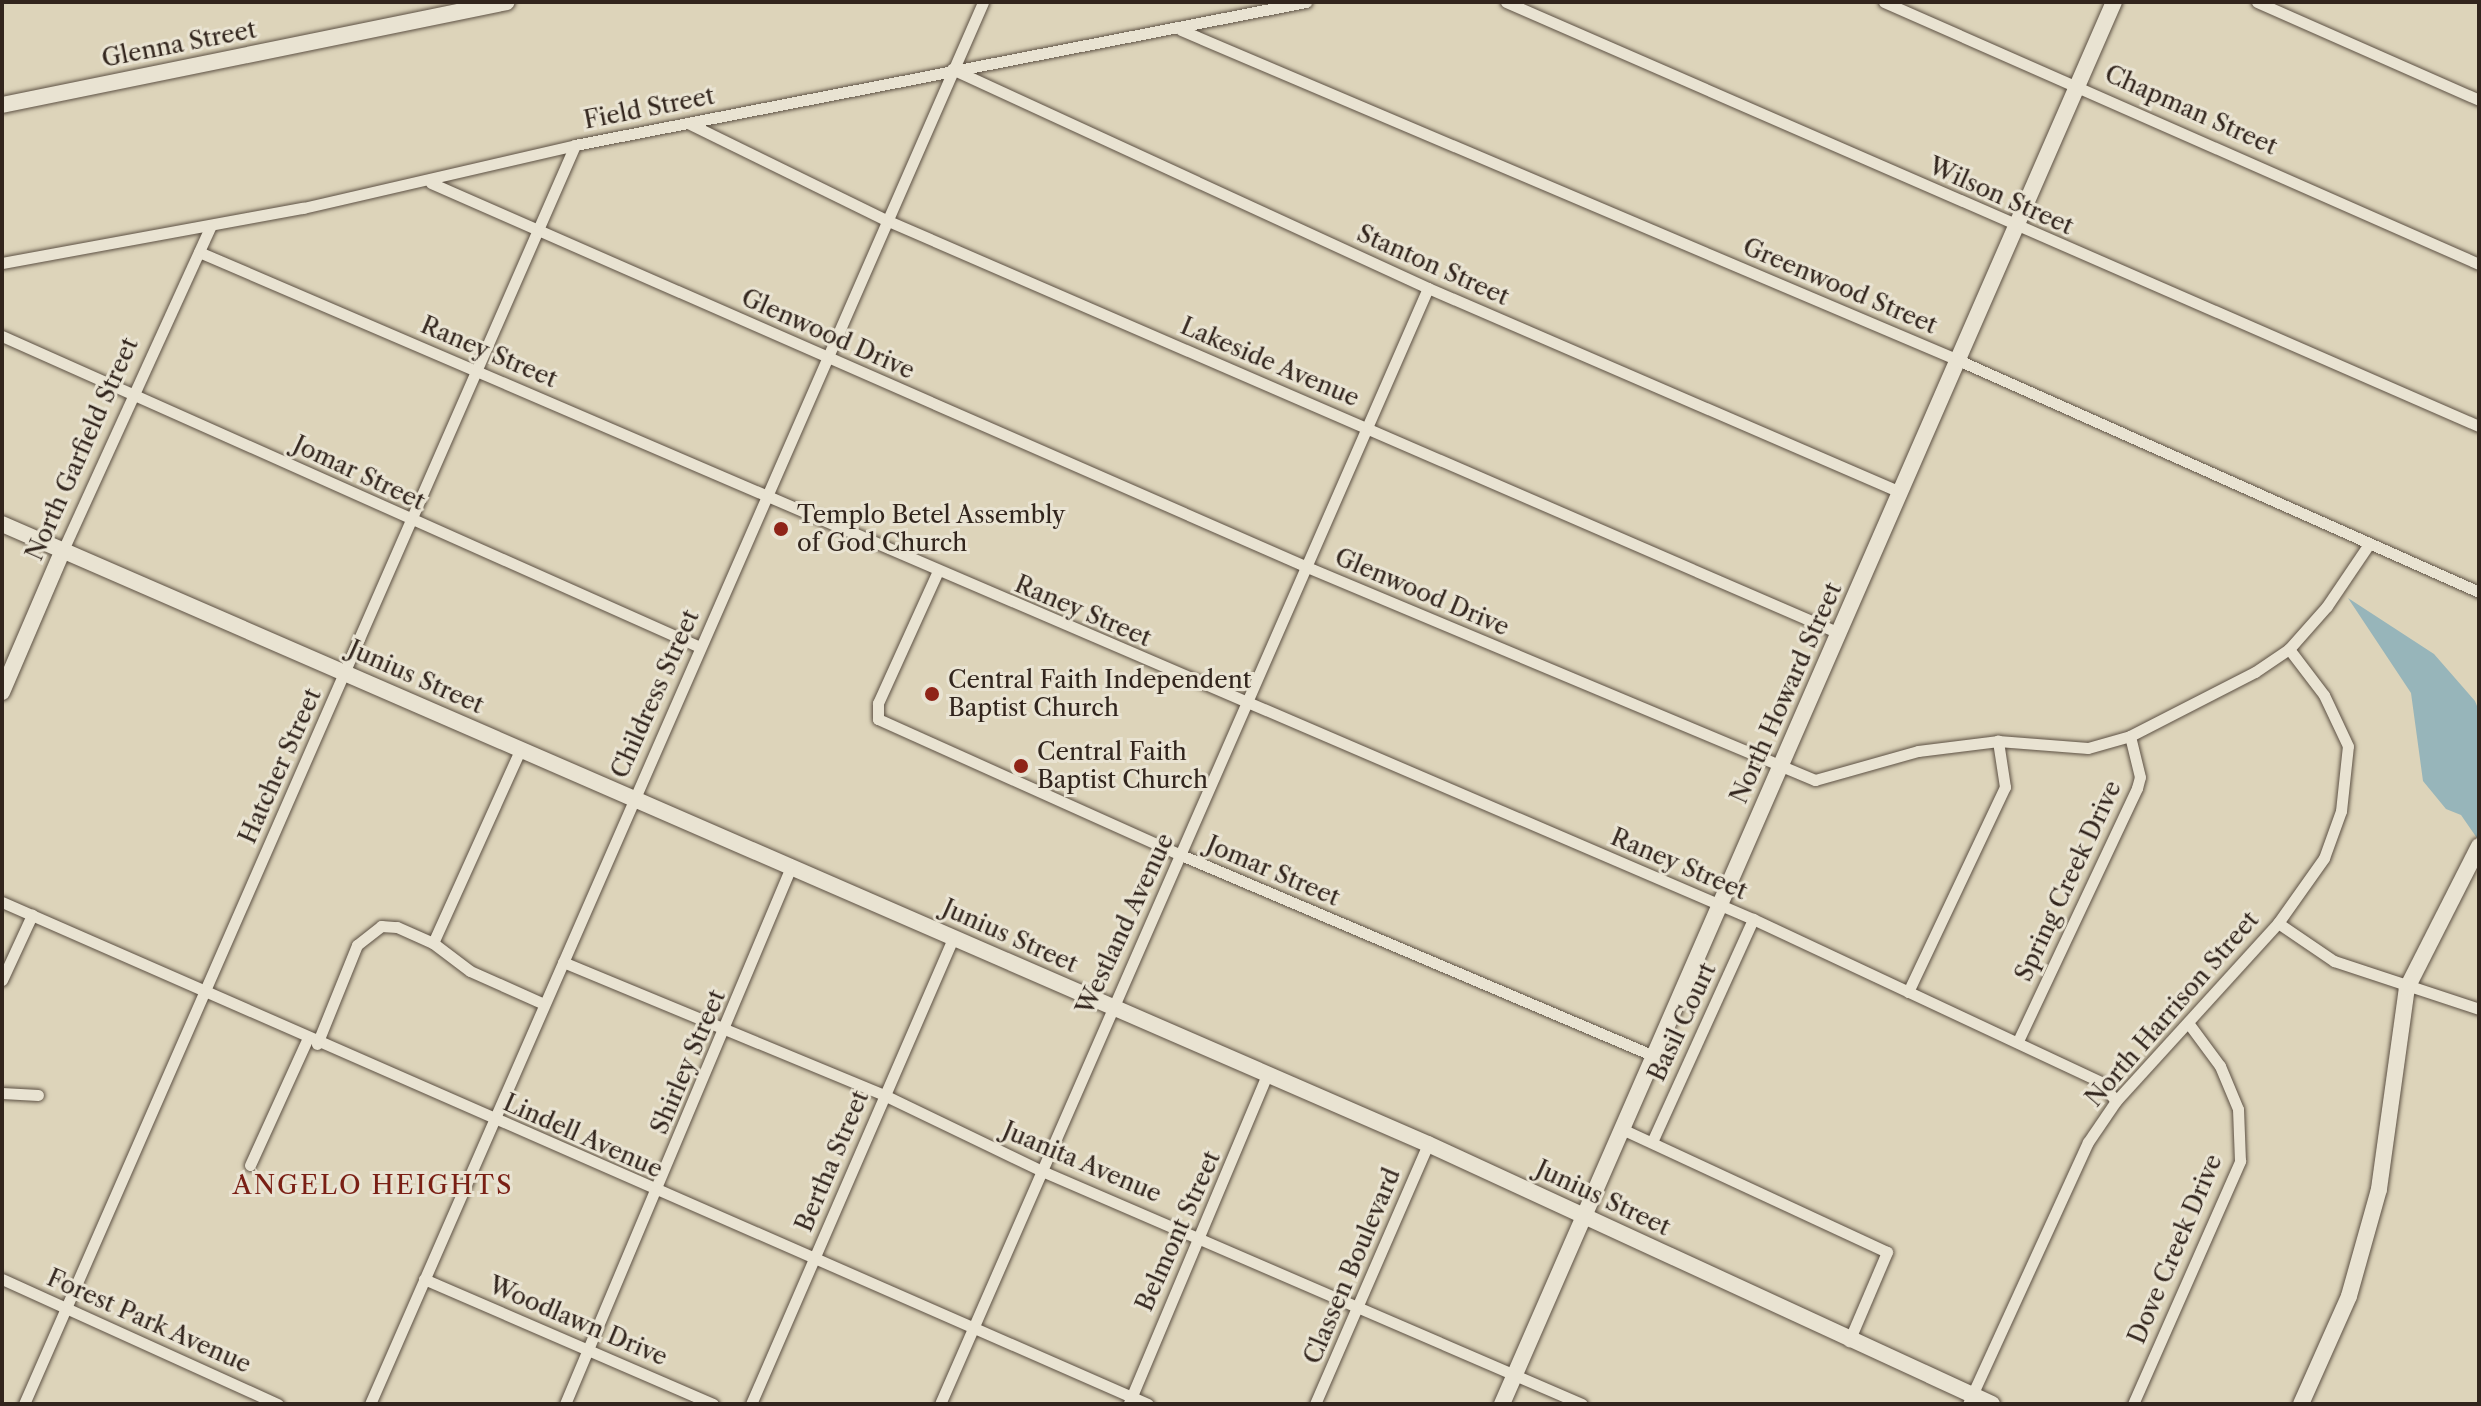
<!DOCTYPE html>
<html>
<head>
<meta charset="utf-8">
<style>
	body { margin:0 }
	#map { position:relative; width:2481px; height:1406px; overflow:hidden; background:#ddd4ba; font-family:"Libre Caslon Text",serif }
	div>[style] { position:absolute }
	.water>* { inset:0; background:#97b5ba }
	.roads { filter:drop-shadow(0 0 2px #5d5144) drop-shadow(0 0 2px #5d5144) }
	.street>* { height:11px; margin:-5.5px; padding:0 5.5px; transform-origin:5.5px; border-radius:5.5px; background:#e9e3d2 }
	.secondary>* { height:16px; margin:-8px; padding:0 8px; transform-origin:8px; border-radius:8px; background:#e9e3d2 }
	.dots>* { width:22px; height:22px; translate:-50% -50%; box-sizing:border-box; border:4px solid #e9e3d2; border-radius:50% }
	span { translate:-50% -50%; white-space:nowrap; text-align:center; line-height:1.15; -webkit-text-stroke:6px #e9e3d2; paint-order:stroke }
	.street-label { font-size:24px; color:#32251d }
	.poi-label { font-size:24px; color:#32251d }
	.left { translate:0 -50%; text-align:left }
	.neighbourhood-label { font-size:26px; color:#7a1f14; letter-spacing:2px }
	.frame { position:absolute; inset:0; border:4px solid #32251d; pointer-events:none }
</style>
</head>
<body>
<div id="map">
	<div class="water">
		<i style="clip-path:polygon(2348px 598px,2434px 654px,2475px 701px,2479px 711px,2479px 841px,2461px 815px,2446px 809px,2423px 781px,2411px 693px)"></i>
	</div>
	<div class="roads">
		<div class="street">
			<i style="left:1506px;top:2px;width:1061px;rotate:23.55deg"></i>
			<i style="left:1884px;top:2px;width:650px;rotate:23.77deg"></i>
			<i style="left:2257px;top:2px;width:243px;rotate:23.8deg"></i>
			<i style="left:1181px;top:30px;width:844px;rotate:23.01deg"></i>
			<i style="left:1958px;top:360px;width:570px;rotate:24deg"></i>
			<i style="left:952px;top:69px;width:524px;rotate:24.71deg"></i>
			<i style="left:1428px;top:288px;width:514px;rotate:23.37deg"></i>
			<i style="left:688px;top:123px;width:220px;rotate:26.1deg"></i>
			<i style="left:886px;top:220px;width:1039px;rotate:23.43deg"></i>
			<i style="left:431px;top:183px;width:956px;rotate:23.67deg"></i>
			<i style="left:1307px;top:567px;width:551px;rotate:22.75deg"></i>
			<i style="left:1815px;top:780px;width:107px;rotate:-15.7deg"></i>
			<i style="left:1918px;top:751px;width:81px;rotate:-7.1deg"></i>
			<i style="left:1998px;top:741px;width:90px;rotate:4.4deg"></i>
			<i style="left:2088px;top:748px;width:44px;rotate:-15.9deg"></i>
			<i style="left:2130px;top:736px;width:140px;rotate:-27.1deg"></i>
			<i style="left:2255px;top:672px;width:41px;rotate:-34.1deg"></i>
			<i style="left:2289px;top:649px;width:57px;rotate:-48.5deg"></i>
			<i style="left:2327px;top:606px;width:75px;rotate:-55.9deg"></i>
			<i style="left:199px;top:252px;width:1691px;rotate:23.23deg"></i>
			<i style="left:1753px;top:919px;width:384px;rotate:25.1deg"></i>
			<i style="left:2101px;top:1082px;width:24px;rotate:52deg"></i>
			<i style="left:2px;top:263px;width:306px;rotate:-10.4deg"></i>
			<i style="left:303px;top:208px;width:279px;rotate:-13deg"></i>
			<i style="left:575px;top:145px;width:745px;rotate:-11.07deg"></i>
			<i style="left:2px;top:336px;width:764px;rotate:24.02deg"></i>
			<i style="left:63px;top:550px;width:355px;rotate:-65.5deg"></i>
			<i style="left:937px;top:573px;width:143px;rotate:114.4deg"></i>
			<i style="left:878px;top:703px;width:16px;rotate:90deg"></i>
			<i style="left:878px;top:719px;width:332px;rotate:24.2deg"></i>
			<i style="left:1181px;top:855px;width:514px;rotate:23.02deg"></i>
			<i style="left:2px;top:902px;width:1251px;rotate:23.66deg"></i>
			<i style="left:2278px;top:923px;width:68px;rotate:34.2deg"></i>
			<i style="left:2334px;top:961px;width:153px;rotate:18.3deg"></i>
			<i style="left:433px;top:943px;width:212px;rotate:-65.7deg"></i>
			<i style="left:563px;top:962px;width:347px;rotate:22.5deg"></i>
			<i style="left:884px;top:1095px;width:175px;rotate:25.7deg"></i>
			<i style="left:1042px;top:1171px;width:588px;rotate:23.34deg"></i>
			<i style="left:2px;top:980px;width:72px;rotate:-65.2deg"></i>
			<i style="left:1908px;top:992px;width:227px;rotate:-64.7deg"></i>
			<i style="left:2005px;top:787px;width:47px;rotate:-98.7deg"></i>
			<i style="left:2018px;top:1041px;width:280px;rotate:-64.8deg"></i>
			<i style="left:2137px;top:788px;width:11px;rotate:-75deg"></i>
			<i style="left:2140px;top:777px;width:42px;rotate:-103.7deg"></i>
			<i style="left:317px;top:1044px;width:107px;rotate:-68deg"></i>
			<i style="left:357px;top:945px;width:31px;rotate:-38deg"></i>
			<i style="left:381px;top:926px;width:16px;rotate:4deg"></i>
			<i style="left:397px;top:927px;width:39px;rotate:24deg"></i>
			<i style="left:433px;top:943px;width:46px;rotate:37.1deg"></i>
			<i style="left:470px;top:971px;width:81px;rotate:24deg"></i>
			<i style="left:2px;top:1093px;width:36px;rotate:3deg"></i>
			<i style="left:1622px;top:1129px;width:292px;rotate:24.9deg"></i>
			<i style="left:1887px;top:1252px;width:97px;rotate:113.1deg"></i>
			<i style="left:1652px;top:1142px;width:245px;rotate:-65.6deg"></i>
			<i style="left:250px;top:1165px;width:137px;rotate:-65.5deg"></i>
			<i style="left:2px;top:1279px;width:303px;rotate:24.4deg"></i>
			<i style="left:424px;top:1279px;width:315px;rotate:23.4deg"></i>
			<i style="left:1129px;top:1403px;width:356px;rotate:-67.2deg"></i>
			<i style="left:24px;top:1404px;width:1374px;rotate:-66.36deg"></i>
			<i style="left:370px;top:1404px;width:1530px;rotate:-66.38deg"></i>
			<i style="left:565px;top:1404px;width:583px;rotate:-67.18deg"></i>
			<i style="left:751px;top:1404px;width:510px;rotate:-66.55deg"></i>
			<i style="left:940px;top:1404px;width:1218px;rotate:-66.38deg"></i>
			<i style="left:1315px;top:1404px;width:283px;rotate:-66.5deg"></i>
			<i style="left:1968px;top:1404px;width:288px;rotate:-65.4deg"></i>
			<i style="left:2088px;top:1142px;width:50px;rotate:-55.7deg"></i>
			<i style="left:2116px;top:1101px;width:241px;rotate:-47.7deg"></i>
			<i style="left:2278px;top:923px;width:80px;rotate:-54.7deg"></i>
			<i style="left:2324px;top:858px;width:50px;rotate:-70.1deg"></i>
			<i style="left:2341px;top:811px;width:65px;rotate:-83.9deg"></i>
			<i style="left:2348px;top:746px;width:56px;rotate:-115.2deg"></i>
			<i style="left:2324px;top:695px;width:58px;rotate:-127.3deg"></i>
			<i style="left:2133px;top:1404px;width:266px;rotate:-66.2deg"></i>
			<i style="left:2240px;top:1161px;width:52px;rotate:-92.2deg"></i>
			<i style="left:2238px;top:1109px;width:47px;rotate:-112.7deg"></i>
			<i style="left:2220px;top:1066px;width:52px;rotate:-126.4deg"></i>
		</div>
		<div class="secondary">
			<i style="left:2px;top:105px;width:515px;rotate:-11.53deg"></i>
			<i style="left:2px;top:524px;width:1555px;rotate:23.5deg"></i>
			<i style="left:1428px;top:1144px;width:621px;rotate:24.75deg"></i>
			<i style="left:2px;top:692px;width:155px;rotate:-66.8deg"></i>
			<i style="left:1502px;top:1404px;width:1530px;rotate:-66.42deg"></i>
			<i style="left:2301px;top:1404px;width:118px;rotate:-66deg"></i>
			<i style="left:2349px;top:1296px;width:111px;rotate:-74.3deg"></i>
			<i style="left:2379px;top:1189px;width:203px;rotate:-82.1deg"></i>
			<i style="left:2407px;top:988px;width:159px;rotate:-63.1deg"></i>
		</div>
	</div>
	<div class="dots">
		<i style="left:781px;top:529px;background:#8f2418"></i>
		<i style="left:932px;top:694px;background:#8f2418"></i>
		<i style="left:1021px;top:766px;background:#8f2418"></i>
	</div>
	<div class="street-label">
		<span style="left:179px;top:44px;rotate:-11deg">Glenna Street</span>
		<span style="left:649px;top:108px;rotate:-11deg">Field Street</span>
		<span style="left:2191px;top:110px;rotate:24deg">Chapman Street</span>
		<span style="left:2001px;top:196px;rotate:24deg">Wilson Street</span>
		<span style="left:1433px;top:265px;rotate:24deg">Stanton Street</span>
		<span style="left:1840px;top:286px;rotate:23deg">Greenwood Street</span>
		<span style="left:828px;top:334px;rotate:24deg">Glenwood Drive</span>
		<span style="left:489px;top:352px;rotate:23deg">Raney Street</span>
		<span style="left:1270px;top:362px;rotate:23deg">Lakeside Avenue</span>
		<span style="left:82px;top:449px;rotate:-66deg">North Garfield Street</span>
		<span style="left:359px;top:473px;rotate:25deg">Jomar Street</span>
		<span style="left:1422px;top:592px;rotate:23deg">Glenwood Drive</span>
		<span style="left:1083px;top:611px;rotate:23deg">Raney Street</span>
		<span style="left:416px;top:677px;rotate:24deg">Junius Street</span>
		<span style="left:1786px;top:693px;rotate:-66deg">North Howard Street</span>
		<span style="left:655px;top:694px;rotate:-66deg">Childress Street</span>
		<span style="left:280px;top:766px;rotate:-66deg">Hatcher Street</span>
		<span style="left:1679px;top:864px;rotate:23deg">Raney Street</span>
		<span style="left:1273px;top:871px;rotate:23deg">Jomar Street</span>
		<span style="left:2068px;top:881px;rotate:-65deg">Spring Creek Drive</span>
		<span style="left:1125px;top:924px;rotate:-65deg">Westland Avenue</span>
		<span style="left:1010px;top:936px;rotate:24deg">Junius Street</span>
		<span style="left:2172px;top:1009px;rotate:-49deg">North Harrison Street</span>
		<span style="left:1682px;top:1022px;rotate:-65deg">Basil Court</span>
		<span style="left:688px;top:1062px;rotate:-67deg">Shirley Street</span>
		<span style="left:583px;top:1136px;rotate:24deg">Lindell Avenue</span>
		<span style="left:832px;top:1161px;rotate:-67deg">Bertha Street</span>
		<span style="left:1082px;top:1162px;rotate:23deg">Juanita Avenue</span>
		<span style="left:1603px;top:1198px;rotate:25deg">Junius Street</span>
		<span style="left:1178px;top:1231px;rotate:-66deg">Belmont Street</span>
		<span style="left:2175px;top:1249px;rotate:-67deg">Dove Creek Drive</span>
		<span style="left:1352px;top:1266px;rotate:-67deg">Classen Boulevard</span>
		<span style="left:149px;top:1321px;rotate:24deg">Forest Park Avenue</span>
		<span style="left:578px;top:1321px;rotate:23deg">Woodlawn Drive</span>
	</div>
	<div class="poi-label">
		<span class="left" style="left:797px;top:529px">Templo Betel Assembly<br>of God Church</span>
		<span class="left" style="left:948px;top:694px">Central Faith Independent<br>Baptist Church</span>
		<span class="left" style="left:1037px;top:766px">Central Faith<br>Baptist Church</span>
	</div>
	<div class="neighbourhood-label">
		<span style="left:373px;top:1186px">ANGELO HEIGHTS</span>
	</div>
	<div class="frame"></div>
</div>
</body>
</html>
